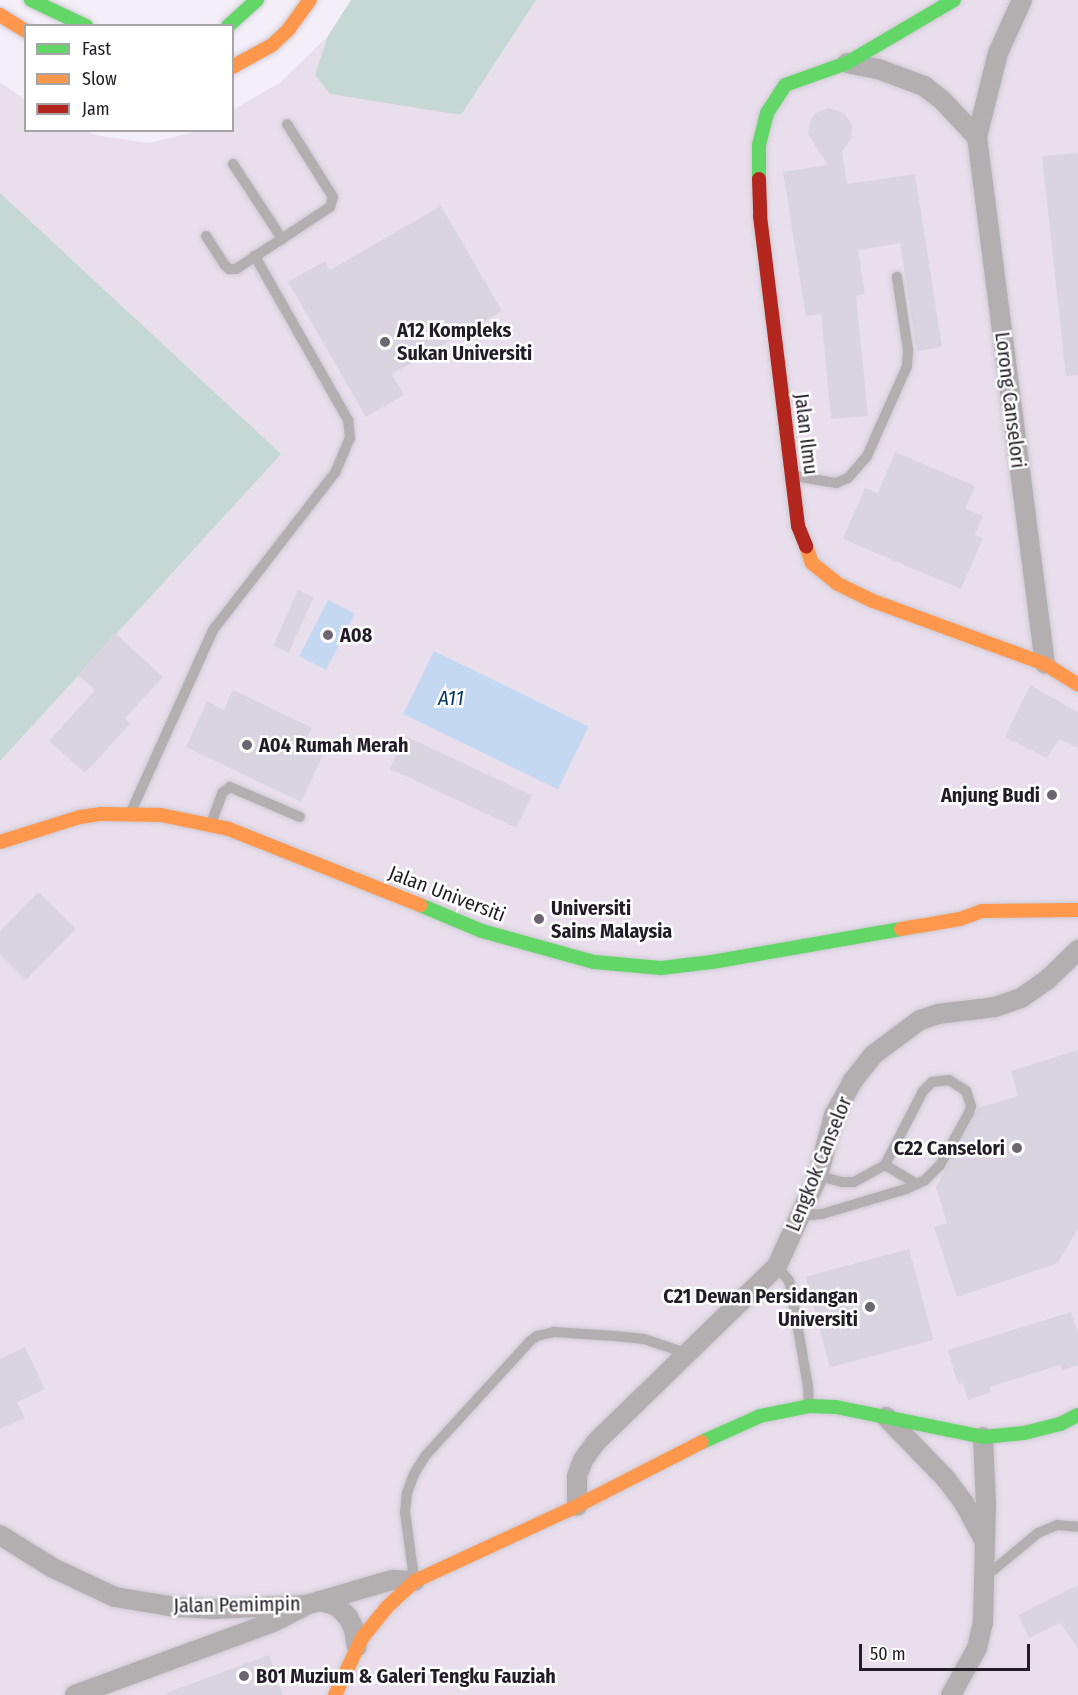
<!DOCTYPE html>
<html>
<head>
<meta charset="utf-8">
<style>
	body { margin:0 }
	#map { position:relative; width:1078px; height:1695px; overflow:hidden; background:#f3eef8; font-family:"Fira Sans Condensed",sans-serif }
	div>[style] { position:absolute }
	.education>* { inset:0; background:#e9deec }
	.green>* { inset:0; background:#c6d8d3 }
	.water>* { inset:0; background:#c4d8f2; transform-origin:0 0 }
	.building>* { inset:0; background:#dad4e0; transform-origin:0 0 }
	.roads { filter:drop-shadow(0 0 2px #cdc9d2) drop-shadow(0 0 2px #cdc9d2) }
	.lane>* { height:10px; margin:-5px; padding:0 5px; transform-origin:5px; border-radius:5px; background:#b3aeb0 }
	.street>* { height:20px; margin:-10px; padding:0 10px; transform-origin:10px; border-radius:10px; background:#b3aeb0 }
	.fast>* { height:14px; margin:-7px; padding:0 7px; transform-origin:7px; border-radius:7px; background:#63d668 }
	.slow>* { height:14px; margin:-7px; padding:0 7px; transform-origin:7px; border-radius:7px; background:#ff974d }
	.jam>* { height:14px; margin:-7px; padding:0 7px; transform-origin:7px; border-radius:7px; background:#b3261e }
	.dots>* { width:16px; height:16px; translate:-50% -50%; box-sizing:border-box; border:3px solid #fff; border-radius:50% }
	span { translate:-50% -50%; white-space:nowrap; text-align:center; line-height:1.15; -webkit-text-stroke:5px #fff; paint-order:stroke }
	.poi-label { font-size:20px; color:#221c27; font-weight:700 }
	.left { translate:0 -50%; text-align:left }
	.right { translate:-100% -50%; text-align:right }
	.street-label { font-size:20px; color:#221c27 }
	.water-label { font-size:21px; color:#0c3a63; font-style:italic }
	.legend { position:absolute; left:24px; top:24px; width:210px; height:108px; box-sizing:border-box; background:#fff; border:2px solid #a7a4a9; margin:0; padding:8px 10px; list-style:none; font-size:18px; color:#221c27 }
	.legend li { display:flex; align-items:center; gap:12px; height:30px }
	.legend b { width:30px; border:2px solid #a7a4a9 }
	.scale { position:absolute; left:859px; top:1644px; width:171px; height:27px; box-sizing:border-box; border:3px solid #221c27; border-top:0; padding-left:8px; font-size:18px; line-height:21px; white-space:nowrap; color:#221c27; -webkit-text-stroke:4px #fff; paint-order:stroke }
</style>
</head>
<body>
<div id="map">
	<div class="education">
		<i style="clip-path:polygon(351px 0,1078px 0,1078px 1695px,0 1695px,0 82px,25px 100px,26px 130px,85px 131px,100px 136px,149px 143px,199px 131px,232px 130px,233px 110px,281px 82px,328px 36px)"></i>
	</div>
	<div class="green">
		<i style="clip-path:polygon(351px 0,536px 0,461px 115px,330px 94px,315px 75px,328px 36px)"></i>
		<i style="clip-path:polygon(0 193px,281px 454px,0 761px)"></i>
	</div>
	<div class="water">
		<i style="left:328px;top:600px;width:30px;height:63px;rotate:27deg"></i>
		<i style="left:434px;top:651px;width:172px;height:70px;rotate:26deg"></i>
	</div>
	<div class="building">
		<i style="clip-path:polygon(829px 108px,844px 113px,852px 125px,851px 139px,842px 151px,847px 184px,915px 174px,942px 347px,917px 351px,900px 243px,858px 250px,865px 294px,856px 296px,868px 416px,831px 419px,821px 314px,806px 316px,783px 172px,828px 165px,808px 134px,811px 119px,816px 113px)"></i>
		<i style="clip-path:polygon(1078px 153px,1078px 375px,1066px 376px,1042px 156px)"></i>
		<i style="clip-path:polygon(441px 206px,502px 311px,392px 374px,404px 395px,366px 417px,288px 282px,325px 261px,330px 270px)"></i>
		<i style="clip-path:polygon(895px 452px,975px 486px,965px 509px,983px 516px,975px 535px,983px 538px,961px 589px,843px 539px,865px 488px,878px 493px)"></i>
		<i style="left:298px;top:590px;width:17px;height:61px;rotate:24deg"></i>
		<i style="clip-path:polygon(115px 633px,163px 677px,125px 718px,130px 724px,85px 773px,49px 741px,95px 690px,78px 675px)"></i>
		<i style="clip-path:polygon(1030px 685px,1078px 712px,1078px 748px,1059px 739px,1047px 758px,1005px 737px)"></i>
		<i style="clip-path:polygon(233px 690px,312px 728px,304px 743px,324px 753px,301px 802px,186px 747px,207px 701px,224px 710px)"></i>
		<i style="left:405px;top:736px;width:140px;height:36px;rotate:25deg"></i>
		<i style="clip-path:polygon(38px 892px,76px 929px,26px 980px,0 954px,0 931px)"></i>
		<i style="clip-path:polygon(1078px 1050px,1078px 1228px,1058px 1263px,957px 1297px,934px 1227px,947px 1223px,936px 1187px,978px 1108px,1018px 1096px,1011px 1071px)"></i>
		<i style="left:909px;top:1249px;width:94px;height:107px;rotate:75deg"></i>
		<i style="clip-path:polygon(1071px 1312px,1078px 1333px,1078px 1365px,1062px 1370px,1060px 1365px,989px 1387px,991px 1392px,968px 1400px,963px 1383px,958px 1384px,948px 1350px)"></i>
		<i style="clip-path:polygon(25px 1347px,45px 1389px,17px 1402px,25px 1418px,0 1429px,0 1359px)"></i>
		<i style="clip-path:polygon(1078px 1585px,1078px 1648px,1060px 1623px,1029px 1638px,1018px 1615px)"></i>
		<i style="clip-path:polygon(269px 1655px,283px 1695px,166px 1695px,166px 1693px)"></i>
	</div>
	<div class="roads">
		<div class="lane">
			<i style="left:233px;top:164px;width:90px;rotate:56.8deg"></i>
			<i style="left:206px;top:236px;width:35px;rotate:57deg"></i>
			<i style="left:225px;top:265px;width:6px;rotate:45deg"></i>
			<i style="left:229px;top:269px;width:7px"></i>
			<i style="left:236px;top:269px;width:113px;rotate:-33.4deg"></i>
			<i style="left:330px;top:207px;width:10px;rotate:-73deg"></i>
			<i style="left:333px;top:197px;width:86px;rotate:-122.2deg"></i>
			<i style="left:795px;top:476px;width:42px;rotate:9.7deg"></i>
			<i style="left:836px;top:483px;width:13px;rotate:-23deg"></i>
			<i style="left:848px;top:478px;width:29px;rotate:-49deg"></i>
			<i style="left:867px;top:456px;width:98px;rotate:-66deg"></i>
			<i style="left:907px;top:366px;width:16px;rotate:-86deg"></i>
			<i style="left:908px;top:350px;width:74px;rotate:-98.6deg"></i>
			<i style="left:130px;top:814px;width:202px;rotate:-65.7deg"></i>
			<i style="left:213px;top:630px;width:199px;rotate:-52.2deg"></i>
			<i style="left:335px;top:473px;width:38px;rotate:-67deg"></i>
			<i style="left:350px;top:438px;width:18px;rotate:-96deg"></i>
			<i style="left:348px;top:420px;width:189px;rotate:-119.6deg"></i>
			<i style="left:211px;top:824px;width:33px;rotate:-70deg"></i>
			<i style="left:222px;top:793px;width:10px;rotate:-37deg"></i>
			<i style="left:230px;top:787px;width:76px;rotate:23.2deg"></i>
			<i style="left:885px;top:1165px;width:37px;rotate:31deg"></i>
			<i style="left:800px;top:1216px;width:22px;rotate:-5deg"></i>
			<i style="left:822px;top:1214px;width:88px;rotate:-16.6deg"></i>
			<i style="left:906px;top:1189px;width:21px;rotate:-25deg"></i>
			<i style="left:925px;top:1180px;width:21px;rotate:-45deg"></i>
			<i style="left:940px;top:1165px;width:60px;rotate:-60.9deg"></i>
			<i style="left:969px;top:1113px;width:7px;rotate:-74deg"></i>
			<i style="left:971px;top:1106px;width:16px;rotate:-108deg"></i>
			<i style="left:966px;top:1091px;width:20px;rotate:-147deg"></i>
			<i style="left:949px;top:1080px;width:17px;rotate:173deg"></i>
			<i style="left:932px;top:1082px;width:13px;rotate:135deg"></i>
			<i style="left:923px;top:1091px;width:83px;rotate:117.2deg"></i>
			<i style="left:885px;top:1165px;width:35px;rotate:151deg"></i>
			<i style="left:854px;top:1182px;width:12px;rotate:180deg"></i>
			<i style="left:842px;top:1182px;width:25px;rotate:-166deg"></i>
			<i style="left:777px;top:1266px;width:19px;rotate:51deg"></i>
			<i style="left:789px;top:1281px;width:8px;rotate:76deg"></i>
			<i style="left:791px;top:1289px;width:98px;rotate:80.1deg"></i>
			<i style="left:808px;top:1386px;width:18px;rotate:87deg"></i>
			<i style="left:985px;top:1577px;width:69px;rotate:-39.7deg"></i>
			<i style="left:1038px;top:1533px;width:21px;rotate:-23deg"></i>
			<i style="left:1057px;top:1525px;width:21px;rotate:5deg"></i>
			<i style="left:414px;top:1578px;width:67px;rotate:-97.8deg"></i>
			<i style="left:405px;top:1512px;width:19px;rotate:-84deg"></i>
			<i style="left:407px;top:1493px;width:20px;rotate:-70deg"></i>
			<i style="left:414px;top:1474px;width:22px;rotate:-58deg"></i>
			<i style="left:426px;top:1455px;width:154px;rotate:-47.6deg"></i>
			<i style="left:530px;top:1341px;width:9px;rotate:-36deg"></i>
			<i style="left:537px;top:1336px;width:17px;rotate:-13deg"></i>
			<i style="left:554px;top:1332px;width:61px;rotate:3.8deg"></i>
			<i style="left:615px;top:1336px;width:29px;rotate:6deg"></i>
			<i style="left:644px;top:1339px;width:44px;rotate:18.4deg"></i>
		</div>
		<div class="street">
			<i style="left:1022px;top:0;width:58px;rotate:114.4deg"></i>
			<i style="left:998px;top:53px;width:87px;rotate:104deg"></i>
			<i style="left:977px;top:137px;width:531px;rotate:82.65deg"></i>
			<i style="left:847px;top:63px;width:32px;rotate:11deg"></i>
			<i style="left:878px;top:69px;width:49px;rotate:20.3deg"></i>
			<i style="left:924px;top:86px;width:23px;rotate:38deg"></i>
			<i style="left:942px;top:100px;width:51px;rotate:46.6deg"></i>
			<i style="left:886px;top:1417px;width:86px;rotate:45.9deg"></i>
			<i style="left:946px;top:1479px;width:30px;rotate:53deg"></i>
			<i style="left:964px;top:1503px;width:42px;rotate:61.6deg"></i>
			<i style="left:577px;top:1506px;width:30px;rotate:-90deg"></i>
			<i style="left:577px;top:1476px;width:17px;rotate:-69deg"></i>
			<i style="left:583px;top:1460px;width:22px;rotate:-54deg"></i>
			<i style="left:596px;top:1442px;width:252px;rotate:-44.2deg"></i>
			<i style="left:777px;top:1266px;width:99px;rotate:-65.5deg"></i>
			<i style="left:818px;top:1176px;width:63px;rotate:-75.3deg"></i>
			<i style="left:834px;top:1115px;width:38px;rotate:-61deg"></i>
			<i style="left:852px;top:1082px;width:34px;rotate:-52deg"></i>
			<i style="left:873px;top:1055px;width:59px;rotate:-36.7deg"></i>
			<i style="left:920px;top:1020px;width:19px;rotate:-18deg"></i>
			<i style="left:938px;top:1014px;width:57px;rotate:-7deg"></i>
			<i style="left:995px;top:1007px;width:28px;rotate:-19deg"></i>
			<i style="left:1021px;top:998px;width:33px;rotate:-35deg"></i>
			<i style="left:1048px;top:979px;width:42px;rotate:-44deg"></i>
			<i style="left:0;top:1535px;width:62px;rotate:31.9deg"></i>
			<i style="left:53px;top:1568px;width:68px;rotate:25.1deg"></i>
			<i style="left:115px;top:1597px;width:62px;rotate:9.3deg"></i>
			<i style="left:176px;top:1607px;width:37px;rotate:3deg"></i>
			<i style="left:213px;top:1609px;width:93px;rotate:-2.5deg"></i>
			<i style="left:306px;top:1605px;width:90px;rotate:-16.2deg"></i>
			<i style="left:392px;top:1580px;width:23px;rotate:2deg"></i>
			<i style="left:320px;top:1601px;width:18px;rotate:16deg"></i>
			<i style="left:337px;top:1606px;width:16px;rotate:45deg"></i>
			<i style="left:348px;top:1617px;width:13px;rotate:63deg"></i>
			<i style="left:354px;top:1629px;width:18px;rotate:81deg"></i>
			<i style="left:75px;top:1695px;width:211px;rotate:-20.2deg"></i>
			<i style="left:273px;top:1622px;width:33px;rotate:-27deg"></i>
			<i style="left:951px;top:1695px;width:54px;rotate:-61deg"></i>
			<i style="left:977px;top:1648px;width:26px;rotate:-77deg"></i>
			<i style="left:983px;top:1623px;width:119px;rotate:-88.6deg"></i>
			<i style="left:986px;top:1504px;width:67px;rotate:-92.6deg"></i>
		</div>
		<div class="fast">
			<i style="left:31px;top:0;width:61px;rotate:25.3deg"></i>
			<i style="left:228px;top:26px;width:39px;rotate:-42deg"></i>
			<i style="left:759px;top:179px;width:34px;rotate:-90deg"></i>
			<i style="left:759px;top:145px;width:33px;rotate:-76deg"></i>
			<i style="left:767px;top:113px;width:33px;rotate:-57deg"></i>
			<i style="left:785px;top:85px;width:66px;rotate:-19.5deg"></i>
			<i style="left:847px;top:63px;width:124px;rotate:-30.5deg"></i>
			<i style="left:420px;top:905px;width:67px;rotate:22.8deg"></i>
			<i style="left:482px;top:931px;width:116px;rotate:15.5deg"></i>
			<i style="left:594px;top:962px;width:67px;rotate:5.1deg"></i>
			<i style="left:661px;top:968px;width:51px;rotate:-6.7deg"></i>
			<i style="left:712px;top:962px;width:192px;rotate:-9.9deg"></i>
			<i style="left:702px;top:1442px;width:64px;rotate:-24.1deg"></i>
			<i style="left:760px;top:1416px;width:50px;rotate:-11.5deg"></i>
			<i style="left:809px;top:1406px;width:27px;rotate:2deg"></i>
			<i style="left:836px;top:1407px;width:150px;rotate:11.5deg"></i>
			<i style="left:983px;top:1437px;width:41px;rotate:-5.6deg"></i>
			<i style="left:1024px;top:1433px;width:37px;rotate:-14deg"></i>
			<i style="left:1060px;top:1424px;width:20px;rotate:-27deg"></i>
		</div>
		<div class="slow">
			<i style="left:0;top:15px;width:31px;rotate:32deg"></i>
			<i style="left:232px;top:67px;width:46px;rotate:-28.8deg"></i>
			<i style="left:272px;top:45px;width:22px;rotate:-43deg"></i>
			<i style="left:288px;top:30px;width:37px;rotate:-54deg"></i>
			<i style="left:806px;top:546px;width:18px;rotate:71deg"></i>
			<i style="left:812px;top:563px;width:33px;rotate:39deg"></i>
			<i style="left:838px;top:584px;width:39px;rotate:26deg"></i>
			<i style="left:873px;top:601px;width:183px;rotate:20.1deg"></i>
			<i style="left:1045px;top:664px;width:39px;rotate:32deg"></i>
			<i style="left:0;top:842px;width:84px;rotate:-17.4deg"></i>
			<i style="left:80px;top:817px;width:22px;rotate:-8deg"></i>
			<i style="left:102px;top:814px;width:59px;rotate:1deg"></i>
			<i style="left:161px;top:815px;width:69px;rotate:11.6deg"></i>
			<i style="left:229px;top:829px;width:206px;rotate:21.7deg"></i>
			<i style="left:901px;top:929px;width:60px;rotate:-9.6deg"></i>
			<i style="left:960px;top:919px;width:23px;rotate:-20deg"></i>
			<i style="left:982px;top:911px;width:96px;rotate:-0.6deg"></i>
			<i style="left:335px;top:1695px;width:63px;rotate:-64.7deg"></i>
			<i style="left:362px;top:1638px;width:40px;rotate:-51deg"></i>
			<i style="left:387px;top:1607px;width:38px;rotate:-43deg"></i>
			<i style="left:415px;top:1581px;width:170px;rotate:-24.8deg"></i>
			<i style="left:569px;top:1510px;width:149px;rotate:-27.1deg"></i>
		</div>
		<div class="jam">
			<i style="left:759px;top:179px;width:37px;rotate:88deg"></i>
			<i style="left:760px;top:216px;width:312px;rotate:83deg"></i>
			<i style="left:798px;top:526px;width:22px;rotate:68deg"></i>
		</div>
	</div>
	<div class="dots">
		<i style="left:385px;top:342px;background:#6b6670"></i>
		<i style="left:328px;top:635px;background:#6b6670"></i>
		<i style="left:247px;top:745px;background:#6b6670"></i>
		<i style="left:1052px;top:795px;background:#6b6670"></i>
		<i style="left:539px;top:919px;background:#6b6670"></i>
		<i style="left:1017px;top:1148px;background:#6b6670"></i>
		<i style="left:870px;top:1307px;background:#6b6670"></i>
		<i style="left:244px;top:1676px;background:#6b6670"></i>
	</div>
	<div class="poi-label">
		<span class="left" style="left:397px;top:342px">A12 Kompleks<br>Sukan Universiti</span>
		<span class="left" style="left:340px;top:635px">A08</span>
		<span class="left" style="left:259px;top:745px">A04 Rumah Merah</span>
		<span class="right" style="left:1040px;top:795px">Anjung Budi</span>
		<span class="left" style="left:551px;top:920px">Universiti<br>Sains Malaysia</span>
		<span class="right" style="left:1005px;top:1148px">C22 Canselori</span>
		<span class="right" style="left:858px;top:1308px">C21 Dewan Persidangan<br>Universiti</span>
		<span class="left" style="left:256px;top:1676px">B01 Muzium &amp; Galeri Tengku Fauziah</span>
	</div>
	<div class="street-label">
		<span style="left:1010px;top:400px;rotate:83deg">Lorong Canselori</span>
		<span style="left:806px;top:434px;rotate:83deg">Jalan Ilmu</span>
		<span style="left:447px;top:894px;rotate:21deg">Jalan Universiti</span>
		<span style="left:819px;top:1164px;rotate:-68deg">Lengkok Canselor</span>
		<span style="left:237px;top:1605px;rotate:-1deg">Jalan Pemimpin</span>
	</div>
	<div class="water-label">
		<span style="left:451px;top:698px">A11</span>
	</div>
	<ul class="legend">
	<li><b style="height:8px;background:#63d668"></b>Fast</li>
	<li><b style="height:8px;background:#ff974d"></b>Slow</li>
	<li><b style="height:8px;background:#b3261e"></b>Jam</li>
	</ul>
	<div class="scale">50 m</div>
</div>
</body>
</html>
